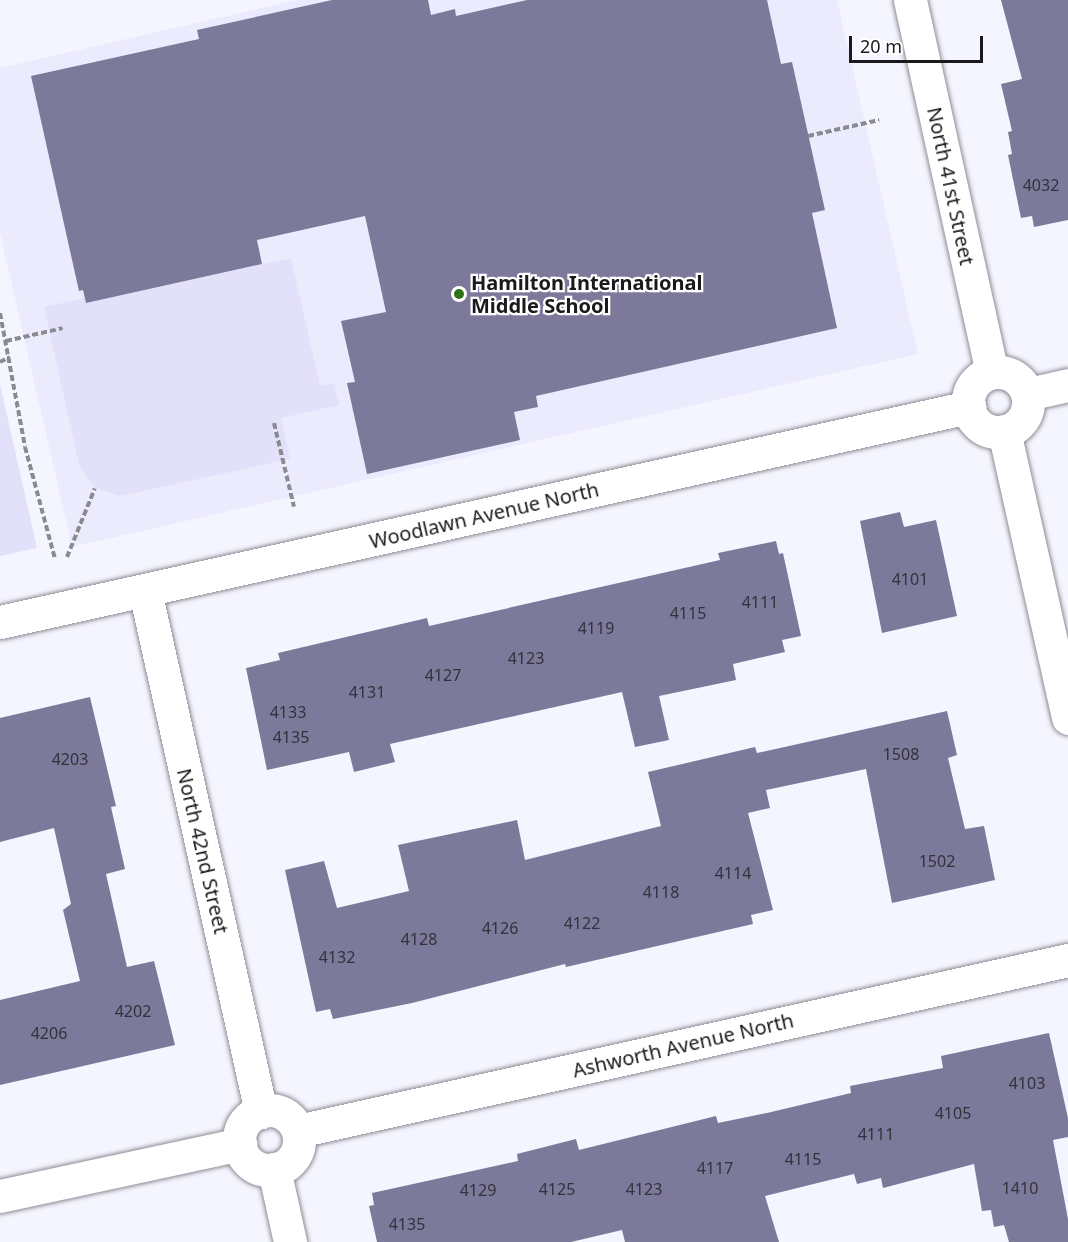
<!DOCTYPE html>
<html>
<head>
<meta charset="utf-8">
<style>
	body { margin:0 }
	#map { position:relative; width:1068px; height:1242px; overflow:hidden; background:#f5f5ff; font-family:"Noto Sans",sans-serif }
	div>[style] { position:absolute }
	.built>* { inset:0; background:#ecebfd }
	.green>* { inset:0; background:#e3e1fa }
	.building>* { inset:0; background:#7c799a }
	.path>* { height:4px; margin-top:-2px; transform-origin:0; background:repeating-linear-gradient(90deg,#8a8a91 0 6px,transparent 0 9px) }
	.roads { filter:drop-shadow(0 0 2px #8e8d96) drop-shadow(0 0 2px #8e8d96) }
	.street>* { height:33px; margin:-16.5px; padding:0 16.5px; transform-origin:16.5px; border-radius:16.5px; background:#fff }
	.street>.ring { margin:-16.5px; padding:0; box-sizing:content-box; background:none; border:33px solid #fff; border-radius:50% }
	.dots>* { width:16px; height:16px; translate:-50% -50%; box-sizing:border-box; border:3px solid #fff; border-radius:50% }
	span { translate:-50% -50%; white-space:nowrap; text-align:center; line-height:1.15; -webkit-text-stroke:4.5px #fff; paint-order:stroke }
	.number-label { font-size:16px; color:#32323c }
	.number-label span { -webkit-text-stroke-width:0 }
	.street-label { font-size:20px; color:#1a1a1d }
	.poi-label { font-size:20px; color:#1a1a1d; font-weight:700 }
	.left { translate:0 -50%; text-align:left }
	.scale { position:absolute; left:849px; top:36px; width:134px; height:27px; box-sizing:border-box; border:3px solid #1a1a1d; border-top:0; padding-left:8px; font-size:18px; line-height:21px; white-space:nowrap; color:#1a1a1d; -webkit-text-stroke:4px #fff; paint-order:stroke }
</style>
</head>
<body>
<div id="map">
	<div class="built">
		<i style="clip-path:polygon(296px 0,837px 0,918px 354px,72px 547px,0 233px,0 68px)"></i>
	</div>
	<div class="green">
		<i style="clip-path:polygon(291px 258px,320px 386px,334px 383px,339px 405px,281px 418px,290px 459px,120px 496px,95px 488px,80px 468px,44px 307px,85px 298px,87px 303px)"></i>
		<i style="clip-path:polygon(0 384px,37px 548px,0 556px)"></i>
	</div>
	<div class="building">
		<i style="clip-path:polygon(332px 0,428px 0,431px 15px,455px 9px,456px 16px,527px 0,767px 0,781px 64px,792px 62px,825px 210px,812px 213px,837px 328px,536px 396px,538px 407px,514px 412px,520px 440px,367px 474px,347px 383px,355px 382px,341px 321px,386px 312px,365px 216px,257px 240px,262px 264px,86px 303px,83px 290px,79px 291px,31px 76px,199px 39px,197px 30px)"></i>
		<i style="clip-path:polygon(1001px 0,1068px 0,1068px 220px,1034px 227px,1032px 216px,1021px 218px,1008px 155px,1012px 154px,1008px 132px,1012px 131px,1001px 84px,1022px 79px)"></i>
		<i style="clip-path:polygon(900px 512px,904px 527px,936px 520px,957px 616px,882px 633px,860px 521px)"></i>
		<i style="clip-path:polygon(776px 541px,779px 554px,783px 553px,801px 636px,782px 640px,785px 652px,733px 664px,736px 680px,659px 696px,669px 740px,635px 747px,622px 692px,390px 744px,395px 762px,354px 772px,349px 752px,267px 770px,246px 668px,280px 660px,278px 653px,427px 618px,429px 626px,720px 560px,718px 553px)"></i>
		<i style="clip-path:polygon(90px 697px,116px 806px,111px 807px,125px 869px,106px 874px,127px 967px,154px 961px,175px 1045px,0 1085px,0 1000px,80px 981px,63px 910px,71px 904px,54px 828px,0 842px,0 718px)"></i>
		<i style="clip-path:polygon(947px 711px,957px 755px,948px 758px,965px 829px,984px 826px,995px 880px,892px 903px,866px 769px,766px 790px,770px 808px,748px 813px,773px 910px,751px 915px,753px 924px,566px 967px,565px 964px,412px 1003px,333px 1019px,330px 1009px,316px 1012px,285px 870px,324px 861px,337px 908px,409px 891px,398px 845px,517px 820px,525px 860px,661px 826px,648px 772px,755px 747px,757px 753px)"></i>
		<i style="clip-path:polygon(1049px 1033px,1068px 1118px,1068px 1137px,1053px 1140px,1068px 1219px,1068px 1242px,1009px 1242px,1004px 1225px,994px 1227px,991px 1210px,982px 1211px,974px 1164px,883px 1188px,881px 1178px,857px 1184px,854px 1174px,765px 1196px,779px 1242px,625px 1242px,622px 1230px,571px 1242px,377px 1242px,369px 1206px,374px 1205px,372px 1193px,518px 1161px,517px 1154px,576px 1139px,579px 1150px,716px 1116px,718px 1123px,767px 1113px,851px 1093px,850px 1086px,943px 1068px,941px 1056px)"></i>
	</div>
	<div class="path">
		<i style="left:808px;top:136px;width:73px;rotate:-12.7deg"></i>
		<i style="left:0;top:313px;width:136px;rotate:79.4deg"></i>
		<i style="left:25px;top:447px;width:116px;rotate:75deg"></i>
		<i style="left:6px;top:341px;width:58px;rotate:-12.8deg"></i>
		<i style="left:0;top:362px;width:11px;rotate:-27deg"></i>
		<i style="left:274px;top:423px;width:86px;rotate:76.6deg"></i>
		<i style="left:67px;top:557px;width:74px;rotate:-67.9deg"></i>
	</div>
	<div class="roads">
		<div class="street">
			<i style="left:910px;top:0;width:381px;rotate:77.6deg"></i>
			<i class="ring" style="left:968px;top:372px;width:27px;height:27px"></i>
			<i style="left:1028px;top:394px;width:41px;rotate:-12.7deg"></i>
			<i style="left:1004px;top:431px;width:294px;rotate:77.4deg"></i>
			<i style="left:145px;top:591px;width:534px;rotate:77.45deg"></i>
			<i style="left:0;top:622px;width:993px;rotate:-12.51deg"></i>
			<i class="ring" style="left:239px;top:1110px;width:27px;height:27px"></i>
			<i style="left:298px;top:1131px;width:789px;rotate:-12.52deg"></i>
			<i style="left:274px;top:1169px;width:75px;rotate:77.6deg"></i>
			<i style="left:0;top:1196px;width:246px;rotate:-12.2deg"></i>
		</div>
	</div>
	<div class="dots">
		<i style="left:459px;top:294px;background:#2f7414"></i>
	</div>
	<div class="number-label">
		<span style="left:1041px;top:185px">4032</span>
		<span style="left:910px;top:579px">4101</span>
		<span style="left:760px;top:602px">4111</span>
		<span style="left:688px;top:613px">4115</span>
		<span style="left:596px;top:628px">4119</span>
		<span style="left:526px;top:658px">4123</span>
		<span style="left:443px;top:675px">4127</span>
		<span style="left:367px;top:692px">4131</span>
		<span style="left:288px;top:712px">4133</span>
		<span style="left:291px;top:737px">4135</span>
		<span style="left:901px;top:754px">1508</span>
		<span style="left:70px;top:759px">4203</span>
		<span style="left:937px;top:861px">1502</span>
		<span style="left:733px;top:873px">4114</span>
		<span style="left:661px;top:892px">4118</span>
		<span style="left:582px;top:923px">4122</span>
		<span style="left:500px;top:928px">4126</span>
		<span style="left:419px;top:939px">4128</span>
		<span style="left:337px;top:957px">4132</span>
		<span style="left:133px;top:1011px">4202</span>
		<span style="left:49px;top:1033px">4206</span>
		<span style="left:1027px;top:1083px">4103</span>
		<span style="left:953px;top:1113px">4105</span>
		<span style="left:876px;top:1134px">4111</span>
		<span style="left:803px;top:1159px">4115</span>
		<span style="left:715px;top:1168px">4117</span>
		<span style="left:1020px;top:1188px">1410</span>
		<span style="left:557px;top:1189px">4125</span>
		<span style="left:644px;top:1189px">4123</span>
		<span style="left:478px;top:1190px">4129</span>
		<span style="left:407px;top:1224px">4135</span>
	</div>
	<div class="street-label">
		<span style="left:951px;top:186px;rotate:78deg">North 41st Street</span>
		<span style="left:484px;top:515px;rotate:-13deg">Woodlawn Avenue North</span>
		<span style="left:203px;top:851px;rotate:77deg">North 42nd Street</span>
		<span style="left:683px;top:1045px;rotate:-13deg">Ashworth Avenue North</span>
	</div>
	<div class="poi-label">
		<span class="left" style="left:471px;top:294px">Hamilton International<br>Middle School</span>
	</div>
	<div class="scale">20 m</div>
</div>
</body>
</html>
